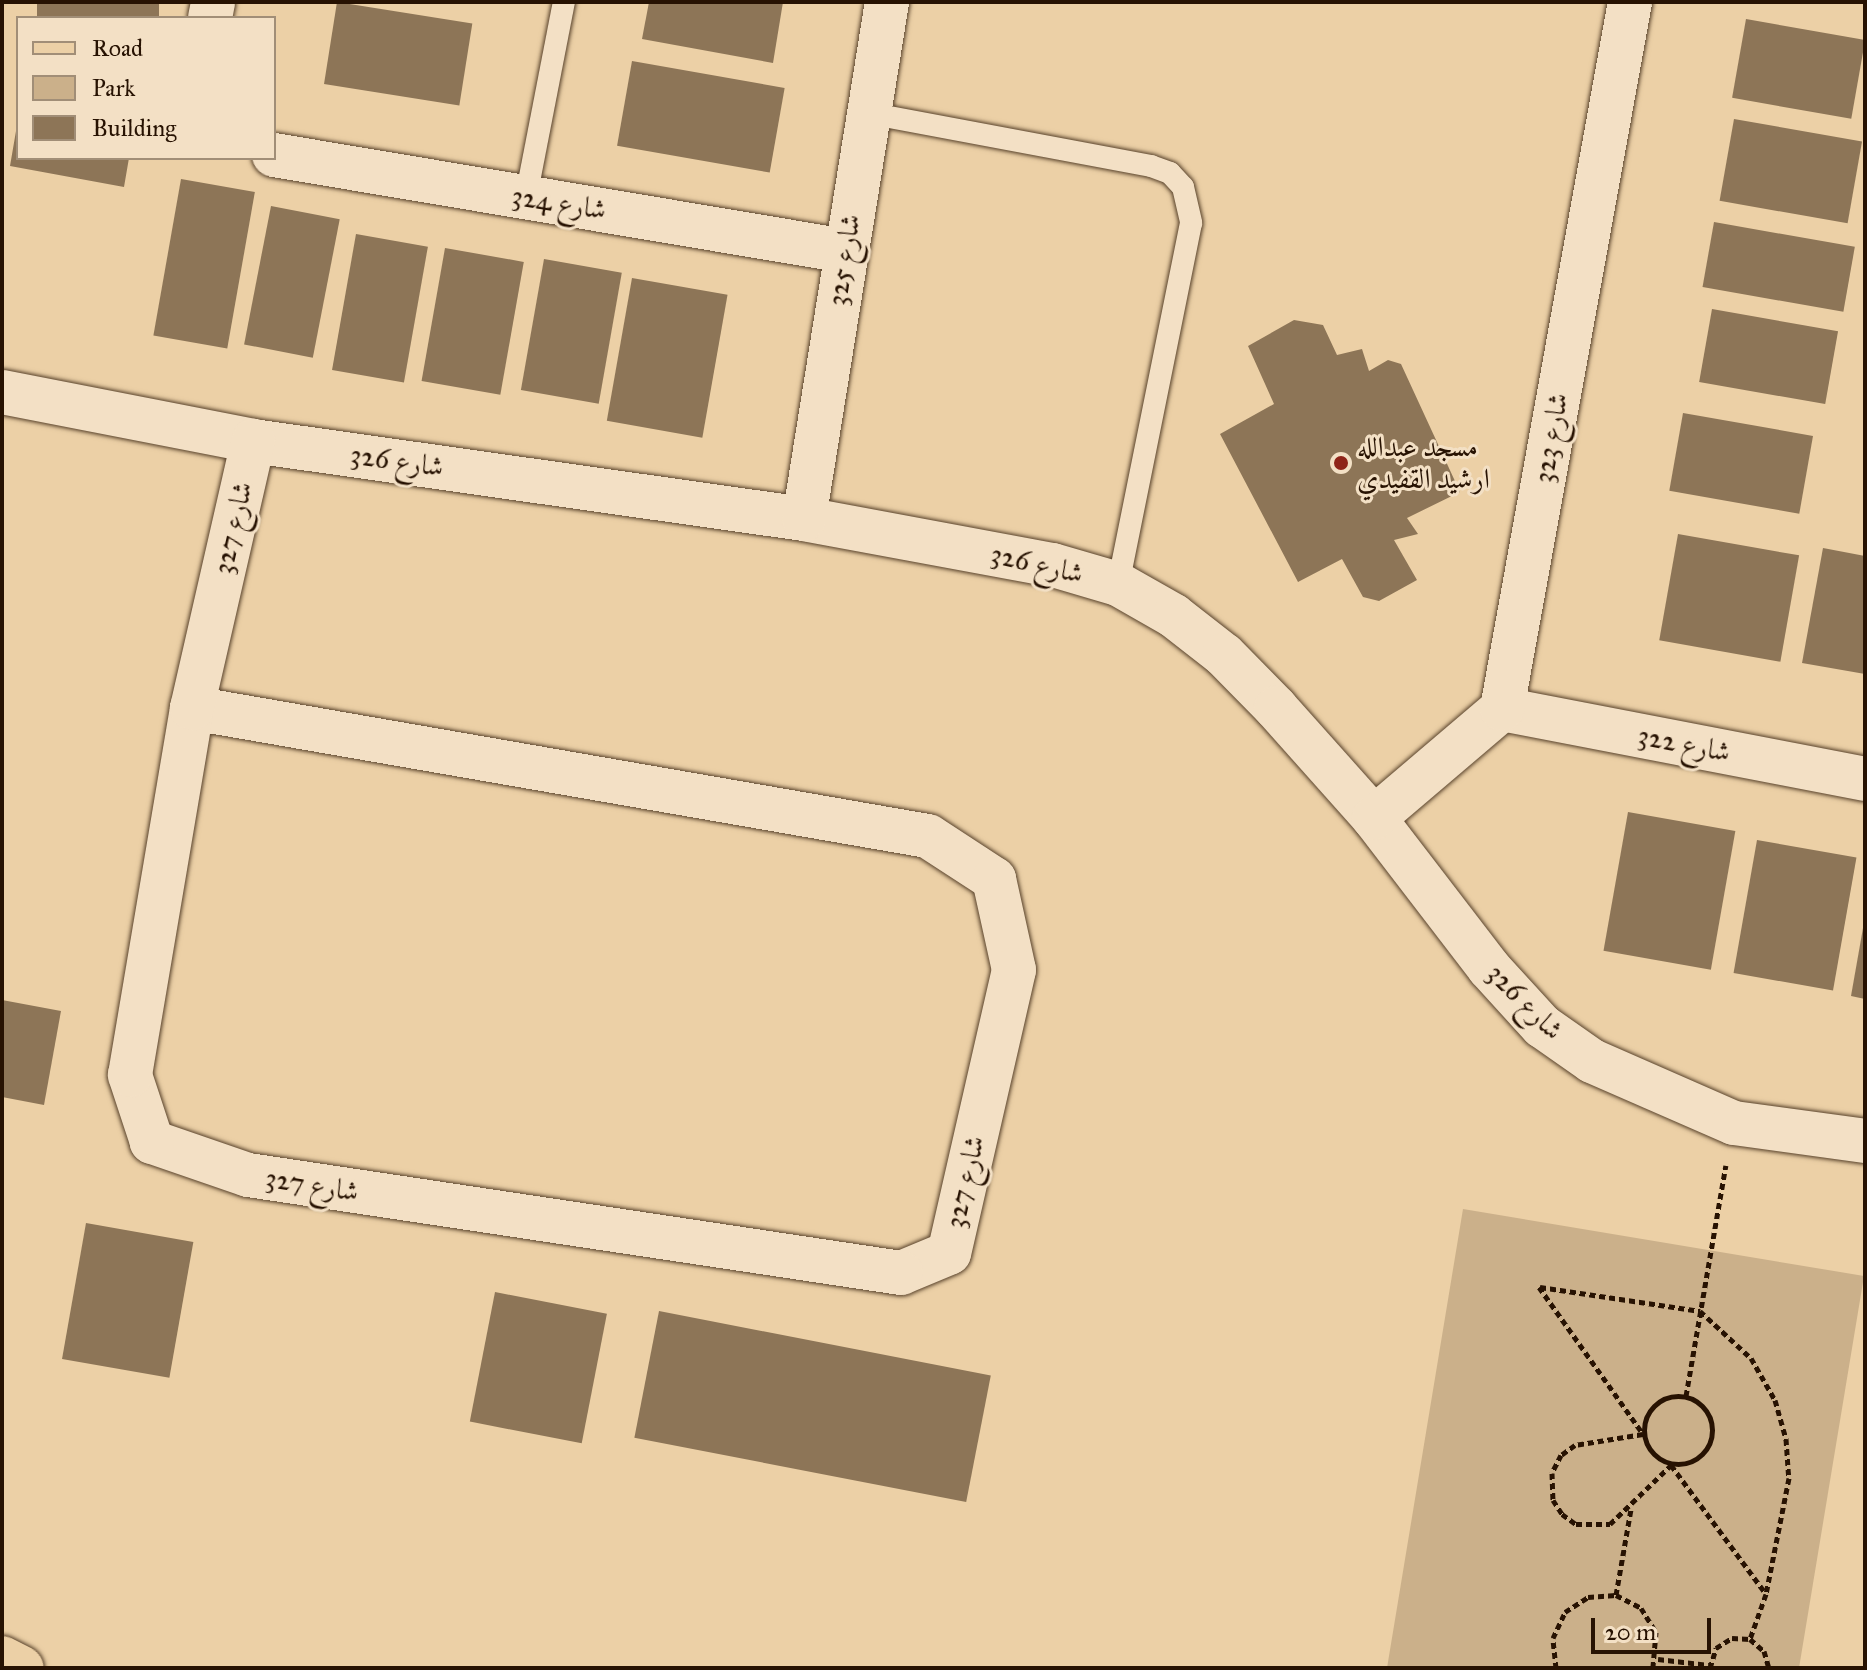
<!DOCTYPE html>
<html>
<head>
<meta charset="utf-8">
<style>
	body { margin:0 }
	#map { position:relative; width:1867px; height:1670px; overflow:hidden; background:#ecd0a6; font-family:"IM FELL Great Primer",Amiri,serif }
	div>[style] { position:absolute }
	.green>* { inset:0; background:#cbb08a }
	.building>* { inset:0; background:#8d7557; transform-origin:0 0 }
	.path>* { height:5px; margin-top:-2.5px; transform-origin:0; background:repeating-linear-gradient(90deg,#271202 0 6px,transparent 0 10px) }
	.path>.ring { margin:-2.5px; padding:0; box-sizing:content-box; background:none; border:5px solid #271202; border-radius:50% }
	.roads { filter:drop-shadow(0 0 2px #58422b) drop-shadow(0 0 2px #58422b) }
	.service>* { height:22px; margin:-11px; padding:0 11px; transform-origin:11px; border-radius:11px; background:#f3e0c5 }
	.minor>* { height:44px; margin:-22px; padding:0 22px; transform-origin:22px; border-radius:22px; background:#f3e0c5 }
	.primary>* { height:44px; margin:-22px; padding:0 22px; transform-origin:22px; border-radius:22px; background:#ecd0a6 }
	.dots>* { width:22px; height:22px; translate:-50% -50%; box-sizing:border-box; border:4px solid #f3e0c5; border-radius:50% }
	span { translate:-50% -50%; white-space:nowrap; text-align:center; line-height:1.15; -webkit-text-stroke:6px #f3e0c5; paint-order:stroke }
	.street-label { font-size:28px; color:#271202 }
	.poi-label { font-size:28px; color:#271202 }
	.left { translate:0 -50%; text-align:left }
	.frame { position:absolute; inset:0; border:4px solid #271202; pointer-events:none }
	.legend { position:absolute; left:16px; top:16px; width:260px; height:144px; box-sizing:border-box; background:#f3e0c5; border:2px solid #a18e77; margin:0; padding:10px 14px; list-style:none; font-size:24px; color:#271202 }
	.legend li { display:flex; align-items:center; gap:16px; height:40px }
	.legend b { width:40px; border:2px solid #a18e77 }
	.scale { position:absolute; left:1591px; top:1618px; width:120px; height:36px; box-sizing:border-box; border:4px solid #271202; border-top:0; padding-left:10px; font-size:24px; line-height:28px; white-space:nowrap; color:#271202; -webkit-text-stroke:6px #f3e0c5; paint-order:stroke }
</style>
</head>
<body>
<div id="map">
	<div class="green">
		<i style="clip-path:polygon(1463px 1209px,1864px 1276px,1799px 1668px,1387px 1668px)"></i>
	</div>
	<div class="building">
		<i style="left:37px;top:2px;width:122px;height:16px"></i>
		<i style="left:337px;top:2px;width:137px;height:83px;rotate:9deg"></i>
		<i style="clip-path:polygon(649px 2px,783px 2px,773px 63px,642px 39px)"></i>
		<i style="left:1746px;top:19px;width:121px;height:80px;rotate:10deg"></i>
		<i style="left:632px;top:61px;width:155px;height:86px;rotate:10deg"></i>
		<i style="left:1734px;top:119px;width:130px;height:83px;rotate:10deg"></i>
		<i style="clip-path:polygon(16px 131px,18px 158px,129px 158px,124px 187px,10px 166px)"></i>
		<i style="left:181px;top:179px;width:75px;height:159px;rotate:10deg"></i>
		<i style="left:271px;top:206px;width:70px;height:141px;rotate:11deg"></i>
		<i style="left:1714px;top:222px;width:143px;height:66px;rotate:10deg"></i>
		<i style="left:356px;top:234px;width:73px;height:138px;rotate:10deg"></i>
		<i style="left:445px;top:248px;width:80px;height:135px;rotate:10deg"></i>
		<i style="left:544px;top:259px;width:79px;height:133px;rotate:10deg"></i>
		<i style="left:632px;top:278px;width:97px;height:145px;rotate:10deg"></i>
		<i style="left:1712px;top:309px;width:128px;height:74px;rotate:10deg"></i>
		<i style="clip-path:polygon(1294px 320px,1323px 325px,1337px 355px,1362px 349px,1369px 371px,1388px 360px,1401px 364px,1460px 492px,1407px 518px,1418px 534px,1394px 540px,1417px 580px,1379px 601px,1363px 597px,1342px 559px,1298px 582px,1220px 434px,1274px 404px,1248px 346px)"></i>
		<i style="left:1683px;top:413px;width:132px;height:79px;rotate:10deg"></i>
		<i style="left:1678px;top:534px;width:123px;height:108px;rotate:10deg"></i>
		<i style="clip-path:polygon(1823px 548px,1865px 556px,1865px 674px,1802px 663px)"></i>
		<i style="left:1628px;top:812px;width:109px;height:141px;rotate:10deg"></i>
		<i style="left:1757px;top:840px;width:101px;height:135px;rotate:10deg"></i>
		<i style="clip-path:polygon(1863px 928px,1865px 928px,1865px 999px,1851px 996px)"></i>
		<i style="clip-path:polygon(2px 1000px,61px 1011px,44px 1105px,2px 1097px)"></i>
		<i style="left:86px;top:1223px;width:109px;height:138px;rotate:10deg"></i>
		<i style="left:495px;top:1292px;width:114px;height:132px;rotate:11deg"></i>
		<i style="left:659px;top:1311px;width:338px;height:129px;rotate:11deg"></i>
	</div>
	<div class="path">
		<i style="left:1539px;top:1287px;width:180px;rotate:54.7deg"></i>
		<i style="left:1643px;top:1434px;width:69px;rotate:170.8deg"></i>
		<i style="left:1575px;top:1445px;width:17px;rotate:144deg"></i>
		<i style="left:1561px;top:1455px;width:20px;rotate:117deg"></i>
		<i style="left:1552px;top:1473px;width:27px;rotate:88deg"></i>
		<i style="left:1553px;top:1500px;width:17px;rotate:57deg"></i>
		<i style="left:1562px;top:1514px;width:17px;rotate:36deg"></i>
		<i style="left:1576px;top:1524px;width:34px"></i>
		<i style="left:1610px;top:1524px;width:85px;rotate:-44deg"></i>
		<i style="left:1671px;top:1465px;width:160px;rotate:53.6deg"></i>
		<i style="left:1540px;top:1287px;width:162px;rotate:8.5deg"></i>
		<i style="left:1700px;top:1311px;width:69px;rotate:42.7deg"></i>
		<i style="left:1751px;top:1358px;width:48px;rotate:60.3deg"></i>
		<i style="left:1775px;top:1400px;width:41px;rotate:74.2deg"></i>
		<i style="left:1786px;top:1439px;width:39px;rotate:86deg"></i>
		<i style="left:1789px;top:1478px;width:118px;rotate:101.2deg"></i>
		<i style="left:1766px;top:1594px;width:48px;rotate:109.6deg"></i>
		<i style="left:1686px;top:1396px;width:234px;rotate:-80.2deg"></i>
		<i class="ring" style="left:1644px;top:1396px;width:63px;height:63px"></i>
		<i style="left:1616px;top:1595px;width:87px;rotate:-80.1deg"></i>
		<i style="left:1658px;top:1659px;width:51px;rotate:6.7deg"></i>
		<i style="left:1556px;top:1668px;width:30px;rotate:-96deg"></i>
		<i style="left:1553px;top:1638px;width:29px;rotate:-65deg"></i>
		<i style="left:1565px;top:1612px;width:27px;rotate:-33deg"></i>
		<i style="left:1588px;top:1597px;width:28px;rotate:-4deg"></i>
		<i style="left:1616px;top:1595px;width:28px;rotate:27deg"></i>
		<i style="left:1641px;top:1608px;width:28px;rotate:58deg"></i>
		<i style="left:1656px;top:1632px;width:36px;rotate:95deg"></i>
		<i style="left:1710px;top:1668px;width:21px;rotate:-73deg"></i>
		<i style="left:1716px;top:1648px;width:19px;rotate:-32deg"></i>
		<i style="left:1732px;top:1638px;width:18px;rotate:3deg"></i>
		<i style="left:1750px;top:1639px;width:18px;rotate:41deg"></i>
		<i style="left:1764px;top:1651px;width:18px;rotate:74deg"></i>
	</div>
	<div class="roads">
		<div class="service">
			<i style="left:868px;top:113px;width:288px;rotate:10.6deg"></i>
			<i style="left:1151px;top:166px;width:20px;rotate:20deg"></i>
			<i style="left:1170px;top:173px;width:19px;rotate:47deg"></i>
			<i style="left:1183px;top:187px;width:37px;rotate:77deg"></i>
			<i style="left:1191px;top:223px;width:368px;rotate:101.4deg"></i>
			<i style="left:526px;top:197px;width:199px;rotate:-79deg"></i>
		</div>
		<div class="minor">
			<i style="left:210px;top:18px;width:16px;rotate:-79deg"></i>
			<i style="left:274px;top:155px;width:579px;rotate:9.54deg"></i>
			<i style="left:2px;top:392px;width:256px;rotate:11deg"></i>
			<i style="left:253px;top:441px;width:556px;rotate:8.06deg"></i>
			<i style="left:804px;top:519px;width:253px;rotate:10.5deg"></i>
			<i style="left:1053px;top:565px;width:68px;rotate:16.3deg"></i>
			<i style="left:1118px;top:584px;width:64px;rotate:29.7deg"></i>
			<i style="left:1174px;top:616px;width:63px;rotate:38deg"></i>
			<i style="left:1224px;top:655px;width:74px;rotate:45.5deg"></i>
			<i style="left:1276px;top:708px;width:147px;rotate:48.3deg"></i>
			<i style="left:1374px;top:818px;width:189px;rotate:52.5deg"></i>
			<i style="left:1489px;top:968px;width:79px;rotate:47.6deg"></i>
			<i style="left:1542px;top:1026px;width:61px;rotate:35deg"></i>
			<i style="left:1592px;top:1061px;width:155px;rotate:23.6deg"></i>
			<i style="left:1734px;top:1123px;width:132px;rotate:7.8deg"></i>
			<i style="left:804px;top:519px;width:524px;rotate:-80.88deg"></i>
			<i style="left:192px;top:708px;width:747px;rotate:9.87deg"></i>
			<i style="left:928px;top:836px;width:79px;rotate:33.1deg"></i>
			<i style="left:994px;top:879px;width:93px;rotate:77.6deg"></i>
			<i style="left:1014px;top:970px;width:290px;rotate:102.9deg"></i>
			<i style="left:949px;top:1253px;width:52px;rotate:157.4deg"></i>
			<i style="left:901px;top:1273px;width:660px;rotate:-171.46deg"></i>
			<i style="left:248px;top:1175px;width:102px;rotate:-161deg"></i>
			<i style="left:152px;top:1142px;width:71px;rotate:-108.2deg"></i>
			<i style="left:130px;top:1075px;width:372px;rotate:-80.4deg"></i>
			<i style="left:192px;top:708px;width:274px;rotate:-77.1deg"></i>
			<i style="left:1502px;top:709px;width:370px;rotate:10.9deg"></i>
			<i style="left:1374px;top:818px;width:168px;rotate:-40.4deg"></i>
			<i style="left:1502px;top:709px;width:718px;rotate:-79.74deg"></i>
		</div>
		<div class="primary">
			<i style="left:2px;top:1658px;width:22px;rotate:27deg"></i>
		</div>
	</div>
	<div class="dots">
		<i style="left:1341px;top:463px;background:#8f2418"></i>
	</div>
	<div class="street-label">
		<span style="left:559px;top:203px;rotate:9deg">شارع 324</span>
		<span style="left:844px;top:260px;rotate:-81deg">شارع 325</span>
		<span style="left:1551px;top:438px;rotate:-80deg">شارع 323</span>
		<span style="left:397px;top:461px;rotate:8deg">شارع 326</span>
		<span style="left:233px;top:528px;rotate:-77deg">شارع 327</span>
		<span style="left:1037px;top:564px;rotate:13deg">شارع 326</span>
		<span style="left:1684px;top:744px;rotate:11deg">شارع 322</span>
		<span style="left:1525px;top:1002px;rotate:45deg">شارع 326</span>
		<span style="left:965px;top:1182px;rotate:-77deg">شارع 327</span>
		<span style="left:312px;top:1185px;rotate:9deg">شارع 327</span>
	</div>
	<div class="poi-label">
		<span class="left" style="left:1357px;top:463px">مسجد عبدالله<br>ارشيد القفيدي</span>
	</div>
	<div class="frame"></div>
	<ul class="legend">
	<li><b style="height:10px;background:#ecd0a6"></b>Road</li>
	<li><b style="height:22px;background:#cbb08a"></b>Park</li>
	<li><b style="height:22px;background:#8d7557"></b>Building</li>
	</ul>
	<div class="scale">20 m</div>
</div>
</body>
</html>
